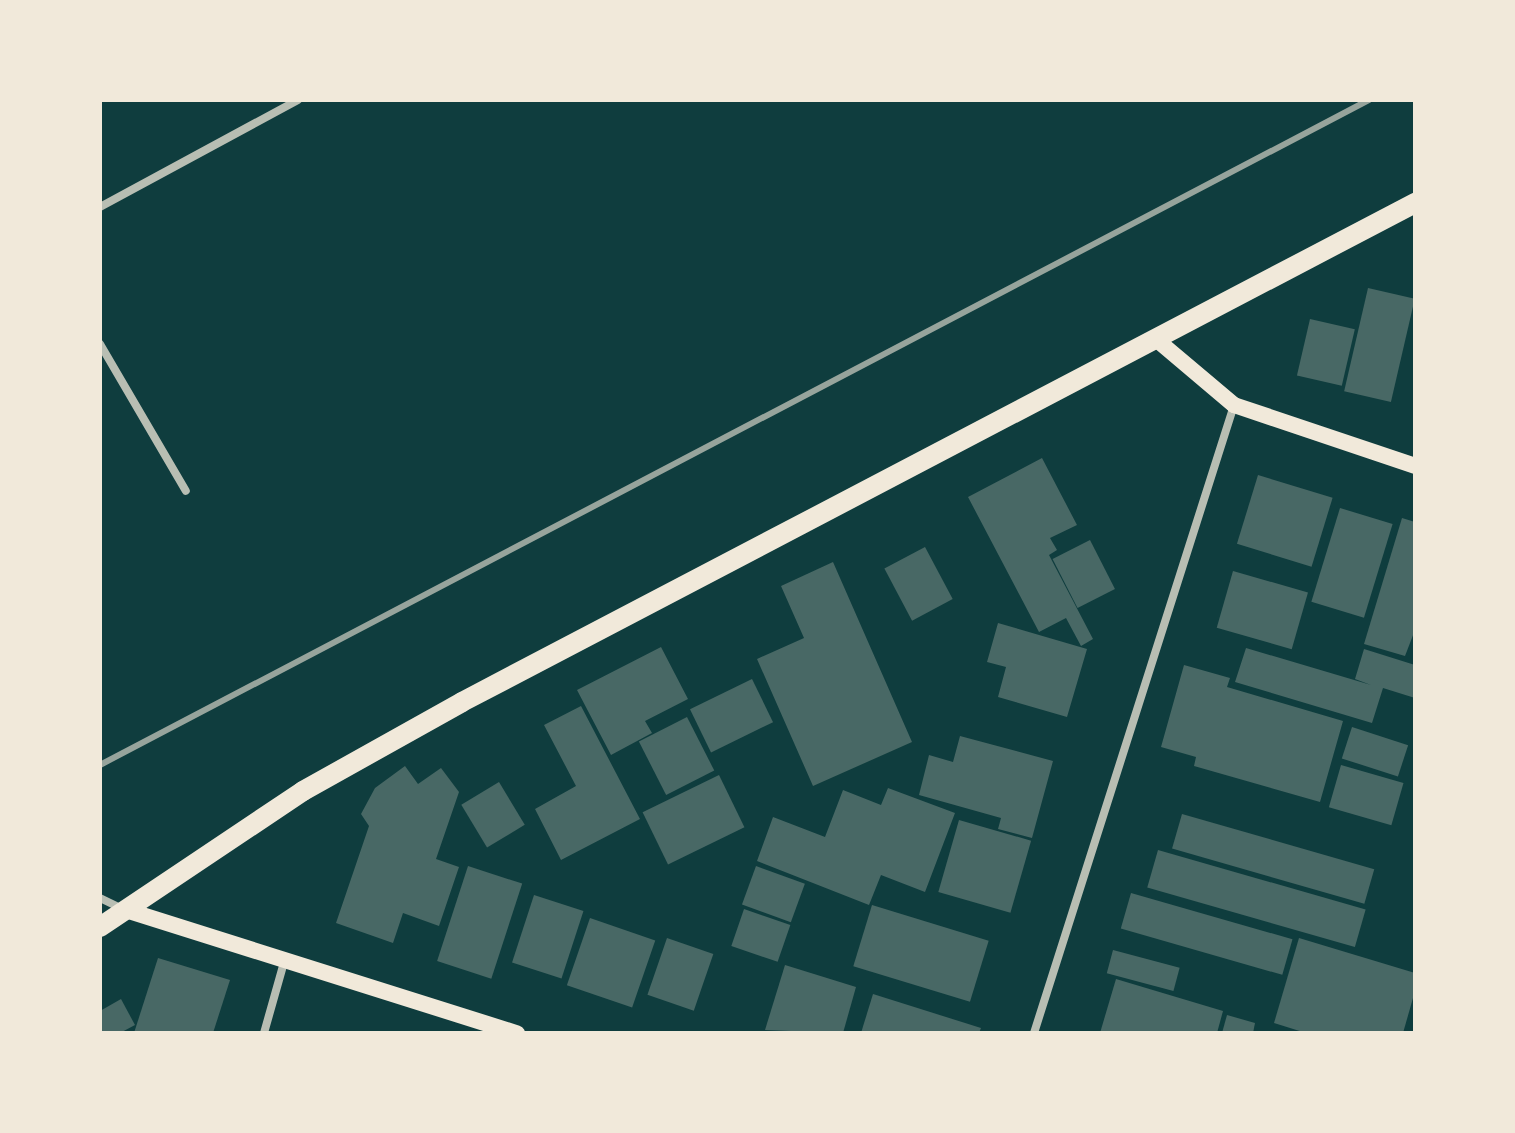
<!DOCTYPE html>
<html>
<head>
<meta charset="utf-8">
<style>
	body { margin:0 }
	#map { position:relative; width:1515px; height:1133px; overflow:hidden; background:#0f3d3e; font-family:Spectral,serif }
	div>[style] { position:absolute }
	.building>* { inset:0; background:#486865; transform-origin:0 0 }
	.minor>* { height:8px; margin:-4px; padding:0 4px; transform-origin:4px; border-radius:4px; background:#b8beb3 }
	.secondary>* { height:16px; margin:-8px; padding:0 8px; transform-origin:8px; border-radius:8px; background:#f1e9da }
	.primary>* { height:20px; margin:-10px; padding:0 10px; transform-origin:10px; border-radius:10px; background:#f1e9da }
	.rail>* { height:6px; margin:-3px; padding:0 3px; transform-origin:3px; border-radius:3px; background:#97a49c }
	span { translate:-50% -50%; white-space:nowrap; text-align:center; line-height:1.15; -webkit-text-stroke:6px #f1e9da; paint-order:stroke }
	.frame { position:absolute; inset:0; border:102px solid #f1e9da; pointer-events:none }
</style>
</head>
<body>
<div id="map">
	<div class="building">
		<i style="left:1368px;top:288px;width:48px;height:106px;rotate:13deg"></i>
		<i style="left:1310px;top:319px;width:46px;height:58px;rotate:13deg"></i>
		<i style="clip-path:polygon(1042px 458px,1077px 525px,1050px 538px,1057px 550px,1049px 555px,1093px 639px,1081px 646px,1066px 618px,1039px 632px,968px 497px)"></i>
		<i style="left:1258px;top:475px;width:78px;height:72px;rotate:17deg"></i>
		<i style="left:1340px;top:508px;width:55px;height:98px;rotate:17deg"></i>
		<i style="clip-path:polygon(1402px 518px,1415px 522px,1415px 630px,1405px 656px,1364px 644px)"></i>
		<i style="left:1090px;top:540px;width:55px;height:42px;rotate:63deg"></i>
		<i style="left:925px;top:547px;width:59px;height:46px;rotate:62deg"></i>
		<i style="clip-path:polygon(833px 562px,912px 742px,813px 786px,757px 659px,804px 638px,781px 586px)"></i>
		<i style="left:1233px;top:571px;width:78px;height:59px;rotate:16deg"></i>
		<i style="clip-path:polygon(998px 623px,1087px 649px,1067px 717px,998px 697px,1006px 667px,987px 662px)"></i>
		<i style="clip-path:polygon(661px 647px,688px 699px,645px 721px,652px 733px,611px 755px,577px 690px)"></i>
		<i style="clip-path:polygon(1246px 648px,1371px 685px,1355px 679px,1364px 649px,1415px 665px,1415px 698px,1383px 688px,1372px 723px,1235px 682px)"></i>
		<i style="clip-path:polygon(1184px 665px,1230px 678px,1227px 687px,1343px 721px,1320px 802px,1194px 766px,1196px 757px,1161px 747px)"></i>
		<i style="left:752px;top:679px;width:48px;height:69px;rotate:64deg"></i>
		<i style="clip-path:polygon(581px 706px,640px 819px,561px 860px,535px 809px,576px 786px,544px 725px)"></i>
		<i style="left:687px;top:717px;width:60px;height:54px;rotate:63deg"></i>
		<i style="left:1352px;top:727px;width:59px;height:33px;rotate:18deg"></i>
		<i style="clip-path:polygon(960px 736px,1053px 761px,1032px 838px,998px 829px,1001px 818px,919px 795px,929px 755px,953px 762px)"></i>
		<i style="left:1341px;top:765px;width:65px;height:44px;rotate:16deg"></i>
		<i style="clip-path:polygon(405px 766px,418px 784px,441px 768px,459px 792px,436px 859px,459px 867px,439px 926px,403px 913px,393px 943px,336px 923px,369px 826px,361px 814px,375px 788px)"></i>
		<i style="left:719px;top:775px;width:58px;height:85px;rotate:64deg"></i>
		<i style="left:499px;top:782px;width:50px;height:44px;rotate:59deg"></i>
		<i style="clip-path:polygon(888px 788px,955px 813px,925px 892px,881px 875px,869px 905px,757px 861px,773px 817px,825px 837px,843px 790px,881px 805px)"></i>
		<i style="left:1182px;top:814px;width:200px;height:36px;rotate:16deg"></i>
		<i style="left:959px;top:820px;width:75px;height:75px;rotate:16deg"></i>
		<i style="left:1158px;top:850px;width:216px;height:39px;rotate:16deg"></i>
		<i style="left:468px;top:866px;width:57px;height:100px;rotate:18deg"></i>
		<i style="left:756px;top:866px;width:52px;height:41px;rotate:20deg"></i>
		<i style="left:1131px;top:893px;width:168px;height:37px;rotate:16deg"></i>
		<i style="left:534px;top:895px;width:52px;height:71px;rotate:18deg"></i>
		<i style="left:872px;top:905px;width:122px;height:64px;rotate:17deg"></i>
		<i style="left:744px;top:909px;width:49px;height:39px;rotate:19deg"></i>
		<i style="left:590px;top:918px;width:69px;height:71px;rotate:19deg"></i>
		<i style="left:667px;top:938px;width:49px;height:60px;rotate:19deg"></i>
		<i style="clip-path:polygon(1299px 938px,1415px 973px,1415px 991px,1403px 1033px,1306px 1033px,1274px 1023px)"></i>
		<i style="left:1113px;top:950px;width:69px;height:24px;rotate:15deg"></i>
		<i style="clip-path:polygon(158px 958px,230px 980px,213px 1033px,134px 1033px)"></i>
		<i style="clip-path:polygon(785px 965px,856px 987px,843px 1033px,765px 1030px)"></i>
		<i style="clip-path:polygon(1116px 979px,1223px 1011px,1217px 1033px,1100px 1033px)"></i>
		<i style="clip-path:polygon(873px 994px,981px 1028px,979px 1033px,861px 1033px)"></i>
		<i style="clip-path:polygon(121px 999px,135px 1025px,120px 1033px,100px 1033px,100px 1011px)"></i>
		<i style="clip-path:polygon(1227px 1015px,1255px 1023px,1253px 1033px,1222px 1033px)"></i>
	</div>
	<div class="minor">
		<i style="left:100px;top:207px;width:225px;rotate:-28.4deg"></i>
		<i style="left:100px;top:344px;width:170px;rotate:59.7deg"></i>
		<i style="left:100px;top:898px;width:28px;rotate:26deg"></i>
		<i style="left:264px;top:1033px;width:77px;rotate:-74.2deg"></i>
		<i style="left:1034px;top:1033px;width:659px;rotate:-72.33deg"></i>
	</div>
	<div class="secondary">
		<i style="left:1157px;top:340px;width:101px;rotate:40.2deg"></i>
		<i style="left:1234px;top:405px;width:191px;rotate:18.6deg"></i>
		<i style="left:126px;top:910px;width:410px;rotate:17.5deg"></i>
	</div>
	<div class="primary">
		<i style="left:100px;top:927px;width:244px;rotate:-33.8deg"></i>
		<i style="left:303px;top:791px;width:182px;rotate:-29.2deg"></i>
		<i style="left:462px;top:702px;width:1076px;rotate:-27.64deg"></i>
	</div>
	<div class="rail">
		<i style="left:100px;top:765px;width:1433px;rotate:-27.66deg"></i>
	</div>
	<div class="frame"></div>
</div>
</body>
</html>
